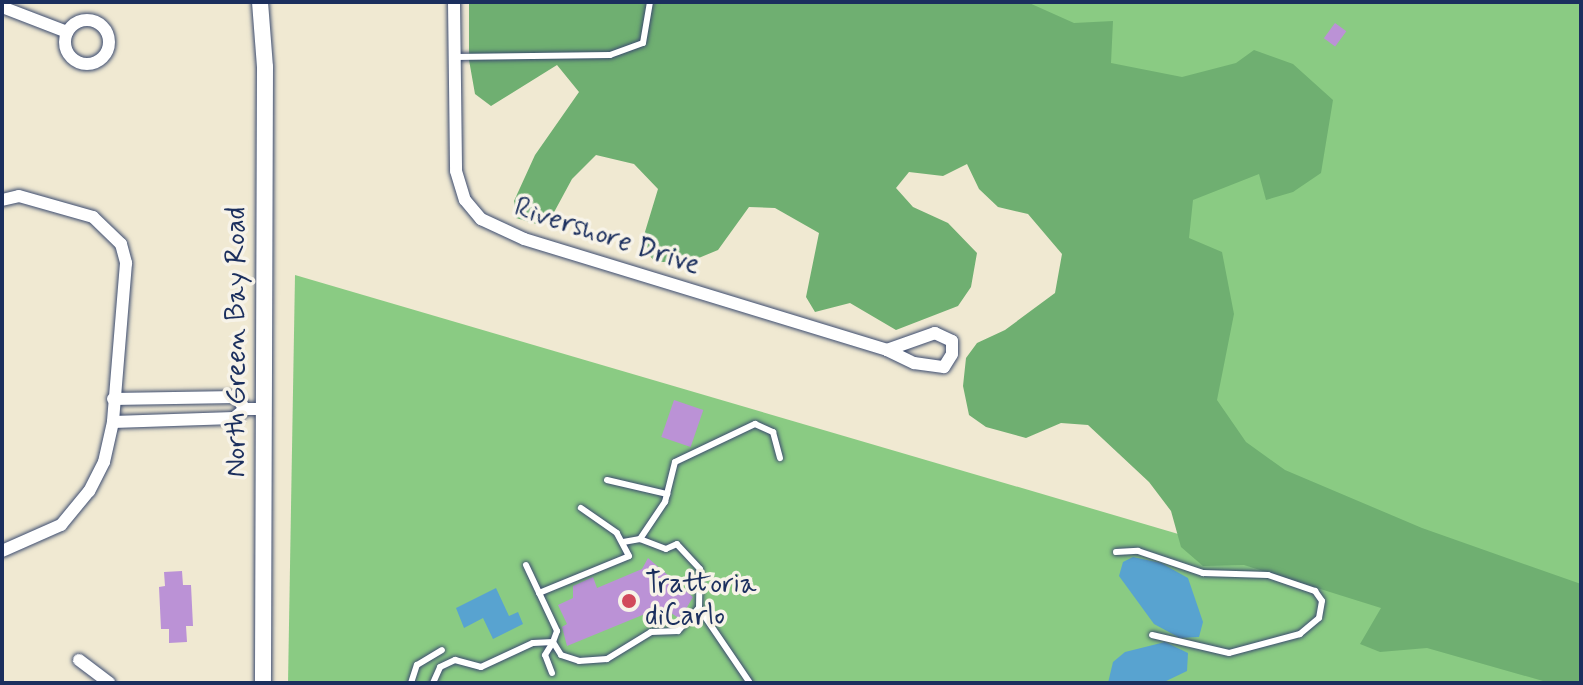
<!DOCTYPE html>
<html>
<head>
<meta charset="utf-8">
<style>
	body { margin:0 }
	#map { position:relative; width:1583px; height:685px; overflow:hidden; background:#f0e9d2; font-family:Mynerve,sans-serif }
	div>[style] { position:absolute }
	.green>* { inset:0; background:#8acb83 }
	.forest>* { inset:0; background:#6faf71 }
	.water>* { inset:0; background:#58a3d0 }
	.building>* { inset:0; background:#bb92d6; transform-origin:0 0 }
	.roads { filter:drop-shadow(0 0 2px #3b4b6f) drop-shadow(0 0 2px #3b4b6f) }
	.service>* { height:6px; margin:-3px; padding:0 3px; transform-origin:3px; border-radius:3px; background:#fff }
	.minor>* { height:12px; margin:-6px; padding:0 6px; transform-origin:6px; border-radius:6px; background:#fff }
	.minor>.ring { margin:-6px; padding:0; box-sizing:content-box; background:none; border:12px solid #fff; border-radius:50% }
	.tertiary>* { height:16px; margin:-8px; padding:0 8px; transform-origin:8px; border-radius:8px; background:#fff }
	.dots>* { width:22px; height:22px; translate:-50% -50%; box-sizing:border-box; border:4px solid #f7f3e8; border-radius:50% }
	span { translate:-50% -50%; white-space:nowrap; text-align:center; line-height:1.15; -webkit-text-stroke:7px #f7f3e8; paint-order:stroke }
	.street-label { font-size:28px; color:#1b2f5e }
	.poi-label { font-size:28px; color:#1b2f5e }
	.left { translate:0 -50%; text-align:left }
	.frame { position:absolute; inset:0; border:4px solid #1b2f5e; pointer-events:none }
</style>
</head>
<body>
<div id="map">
	<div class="green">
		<i style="clip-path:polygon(957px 2px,1581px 2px,1581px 610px,1214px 476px)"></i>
		<i style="clip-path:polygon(295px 275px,1581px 652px,1581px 683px,288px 683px)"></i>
	</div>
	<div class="forest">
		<i style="clip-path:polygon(469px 2px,1027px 2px,1074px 23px,1113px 21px,1111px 63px,1182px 77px,1236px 63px,1254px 50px,1293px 64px,1333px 100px,1321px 173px,1293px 192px,1266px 200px,1259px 174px,1193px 200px,1189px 238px,1222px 252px,1234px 314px,1217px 400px,1246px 442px,1285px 470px,1422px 528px,1581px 584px,1581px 683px,1550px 683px,1427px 648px,1380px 652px,1360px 644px,1381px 608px,1244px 565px,1203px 566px,1181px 547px,1171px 511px,1149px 482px,1088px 425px,1061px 423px,1026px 438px,986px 427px,969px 415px,963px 386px,966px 358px,977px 343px,1005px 330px,1055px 293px,1062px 254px,1028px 214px,998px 207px,979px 189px,967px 164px,943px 176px,909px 172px,896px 188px,913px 207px,948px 223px,977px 253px,971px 287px,958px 306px,896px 330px,850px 303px,815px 312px,806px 297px,819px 233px,775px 208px,749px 207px,718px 250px,689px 262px,655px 262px,641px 245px,658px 189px,634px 164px,596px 155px,572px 179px,552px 216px,540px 225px,516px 218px,514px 201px,535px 155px,579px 92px,557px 65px,491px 106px,475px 94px,469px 60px)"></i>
	</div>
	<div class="water">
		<i style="clip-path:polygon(1133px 557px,1161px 563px,1188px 578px,1203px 622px,1199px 637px,1180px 638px,1154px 624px,1119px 576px,1123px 562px)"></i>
		<i style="clip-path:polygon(496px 588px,509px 616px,518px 612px,523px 624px,493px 639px,483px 618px,464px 628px,456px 608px)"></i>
		<i style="clip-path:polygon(1165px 642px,1188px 653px,1187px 671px,1162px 683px,1108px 683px,1113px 662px,1125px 652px)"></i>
	</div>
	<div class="building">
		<i style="left:1335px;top:23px;width:14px;height:19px;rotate:36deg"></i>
		<i style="left:674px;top:400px;width:31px;height:39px;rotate:19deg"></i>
		<i style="clip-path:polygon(648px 558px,693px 597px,680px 619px,662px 607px,567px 646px,562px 627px,567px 624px,558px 605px,573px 598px,573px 586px,593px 577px,597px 588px,642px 569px)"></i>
		<i style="clip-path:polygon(182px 571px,183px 585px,191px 585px,193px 626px,186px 626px,187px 642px,169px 643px,169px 629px,161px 629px,159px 587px,165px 586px,164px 572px)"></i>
	</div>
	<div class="roads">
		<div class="service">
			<i style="left:455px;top:57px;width:155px;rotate:-0.7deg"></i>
			<i style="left:610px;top:55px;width:35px;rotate:-20deg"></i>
			<i style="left:643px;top:43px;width:42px;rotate:-80.3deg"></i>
			<i style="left:607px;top:480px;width:62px;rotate:13.1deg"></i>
			<i style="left:640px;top:539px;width:45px;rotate:-56deg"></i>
			<i style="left:665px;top:502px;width:41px;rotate:-76deg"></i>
			<i style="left:675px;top:462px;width:89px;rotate:-25.4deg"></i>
			<i style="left:755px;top:424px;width:20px;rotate:24deg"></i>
			<i style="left:773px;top:432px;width:27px;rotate:75deg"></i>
			<i style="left:1116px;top:552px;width:22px;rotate:-3deg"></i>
			<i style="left:1138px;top:551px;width:69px;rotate:18.7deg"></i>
			<i style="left:1203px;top:573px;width:65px;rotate:1.8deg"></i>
			<i style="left:1268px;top:575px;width:50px;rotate:18.8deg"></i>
			<i style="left:1315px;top:591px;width:12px;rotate:55deg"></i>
			<i style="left:1322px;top:601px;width:17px;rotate:100deg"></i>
			<i style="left:1319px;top:618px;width:25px;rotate:140deg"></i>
			<i style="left:1300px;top:634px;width:73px;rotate:165deg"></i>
			<i style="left:1229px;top:653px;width:79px;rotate:-166.8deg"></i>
			<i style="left:526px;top:565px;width:73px;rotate:64.8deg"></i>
			<i style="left:557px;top:631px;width:12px;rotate:110deg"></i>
			<i style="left:553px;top:642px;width:15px;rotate:58deg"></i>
			<i style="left:561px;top:655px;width:19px;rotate:18deg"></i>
			<i style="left:579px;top:661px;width:28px;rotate:-4deg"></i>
			<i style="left:607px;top:659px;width:52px;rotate:-31.5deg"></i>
			<i style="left:651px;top:632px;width:27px;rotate:-2deg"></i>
			<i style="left:678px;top:631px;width:31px;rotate:-48deg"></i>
			<i style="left:699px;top:608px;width:39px;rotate:-89deg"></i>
			<i style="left:700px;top:569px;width:34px;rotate:-133deg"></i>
			<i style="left:677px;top:544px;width:12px;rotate:156deg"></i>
			<i style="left:666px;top:549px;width:28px;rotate:-159deg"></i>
			<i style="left:640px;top:539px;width:17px;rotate:170deg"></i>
			<i style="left:539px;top:593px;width:97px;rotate:-22.3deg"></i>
			<i style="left:629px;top:556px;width:26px;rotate:-118deg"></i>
			<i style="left:617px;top:533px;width:44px;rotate:-145.2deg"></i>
			<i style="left:699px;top:608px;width:91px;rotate:55.8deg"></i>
			<i style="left:552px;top:673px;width:19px;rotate:-111deg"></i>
			<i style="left:545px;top:655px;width:15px;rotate:-58deg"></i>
			<i style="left:411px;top:683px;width:19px;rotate:-72deg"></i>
			<i style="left:417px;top:665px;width:29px;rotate:-31deg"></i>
			<i style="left:433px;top:683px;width:17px;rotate:-66deg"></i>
			<i style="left:440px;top:667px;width:17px;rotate:-25deg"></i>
			<i style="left:455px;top:660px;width:27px;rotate:15deg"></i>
			<i style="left:481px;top:667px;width:57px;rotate:-24.8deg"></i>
			<i style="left:533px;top:643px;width:20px;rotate:-3deg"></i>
		</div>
		<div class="minor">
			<i style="left:454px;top:2px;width:169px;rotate:89.3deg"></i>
			<i style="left:456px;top:171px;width:30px;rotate:73deg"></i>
			<i style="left:465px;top:200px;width:25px;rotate:50deg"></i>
			<i style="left:481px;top:219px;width:47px;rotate:24.9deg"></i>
			<i style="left:524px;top:239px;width:380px;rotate:17deg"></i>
			<i style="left:887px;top:350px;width:30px;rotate:26deg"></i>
			<i style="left:914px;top:363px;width:30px;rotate:8deg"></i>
			<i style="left:944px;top:367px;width:15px;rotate:-58deg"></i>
			<i style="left:952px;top:354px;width:13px;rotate:-90deg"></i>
			<i style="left:952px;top:341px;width:19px;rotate:-155deg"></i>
			<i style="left:935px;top:333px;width:51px;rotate:160.5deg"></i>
			<i style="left:2px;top:7px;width:70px;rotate:21deg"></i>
			<i class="ring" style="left:65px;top:20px;width:32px;height:32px"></i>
			<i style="left:2px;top:200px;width:17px;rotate:-13deg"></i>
			<i style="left:19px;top:196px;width:77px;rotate:15.8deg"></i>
			<i style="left:93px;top:217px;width:39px;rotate:44deg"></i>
			<i style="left:121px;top:244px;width:20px;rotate:75deg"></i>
			<i style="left:126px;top:263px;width:160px;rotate:94.7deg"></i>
			<i style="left:113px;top:422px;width:41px;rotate:102.7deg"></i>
			<i style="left:104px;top:462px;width:33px;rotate:117deg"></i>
			<i style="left:89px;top:491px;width:44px;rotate:129.5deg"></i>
			<i style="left:61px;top:525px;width:64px;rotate:156.2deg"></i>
			<i style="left:113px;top:399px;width:123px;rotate:-0.9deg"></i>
			<i style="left:236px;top:397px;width:15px;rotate:53deg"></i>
			<i style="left:113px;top:422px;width:121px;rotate:-1.9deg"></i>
			<i style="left:234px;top:418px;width:14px;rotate:-39deg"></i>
			<i style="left:245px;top:409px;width:17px"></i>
			<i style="left:79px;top:660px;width:38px;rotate:37deg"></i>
		</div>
		<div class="tertiary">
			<i style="left:260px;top:2px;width:65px;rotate:85.6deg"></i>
			<i style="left:265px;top:67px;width:616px;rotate:90.19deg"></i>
		</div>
	</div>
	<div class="dots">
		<i style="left:629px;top:601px;background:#d1495b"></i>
	</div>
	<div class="street-label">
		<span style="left:607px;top:237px;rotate:18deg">Rivershore Drive</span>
		<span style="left:237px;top:342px;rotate:-90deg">North Green Bay Road</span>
	</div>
	<div class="poi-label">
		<span class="left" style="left:645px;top:601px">Trattoria<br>diCarlo</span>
	</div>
	<div class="frame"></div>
</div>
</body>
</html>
